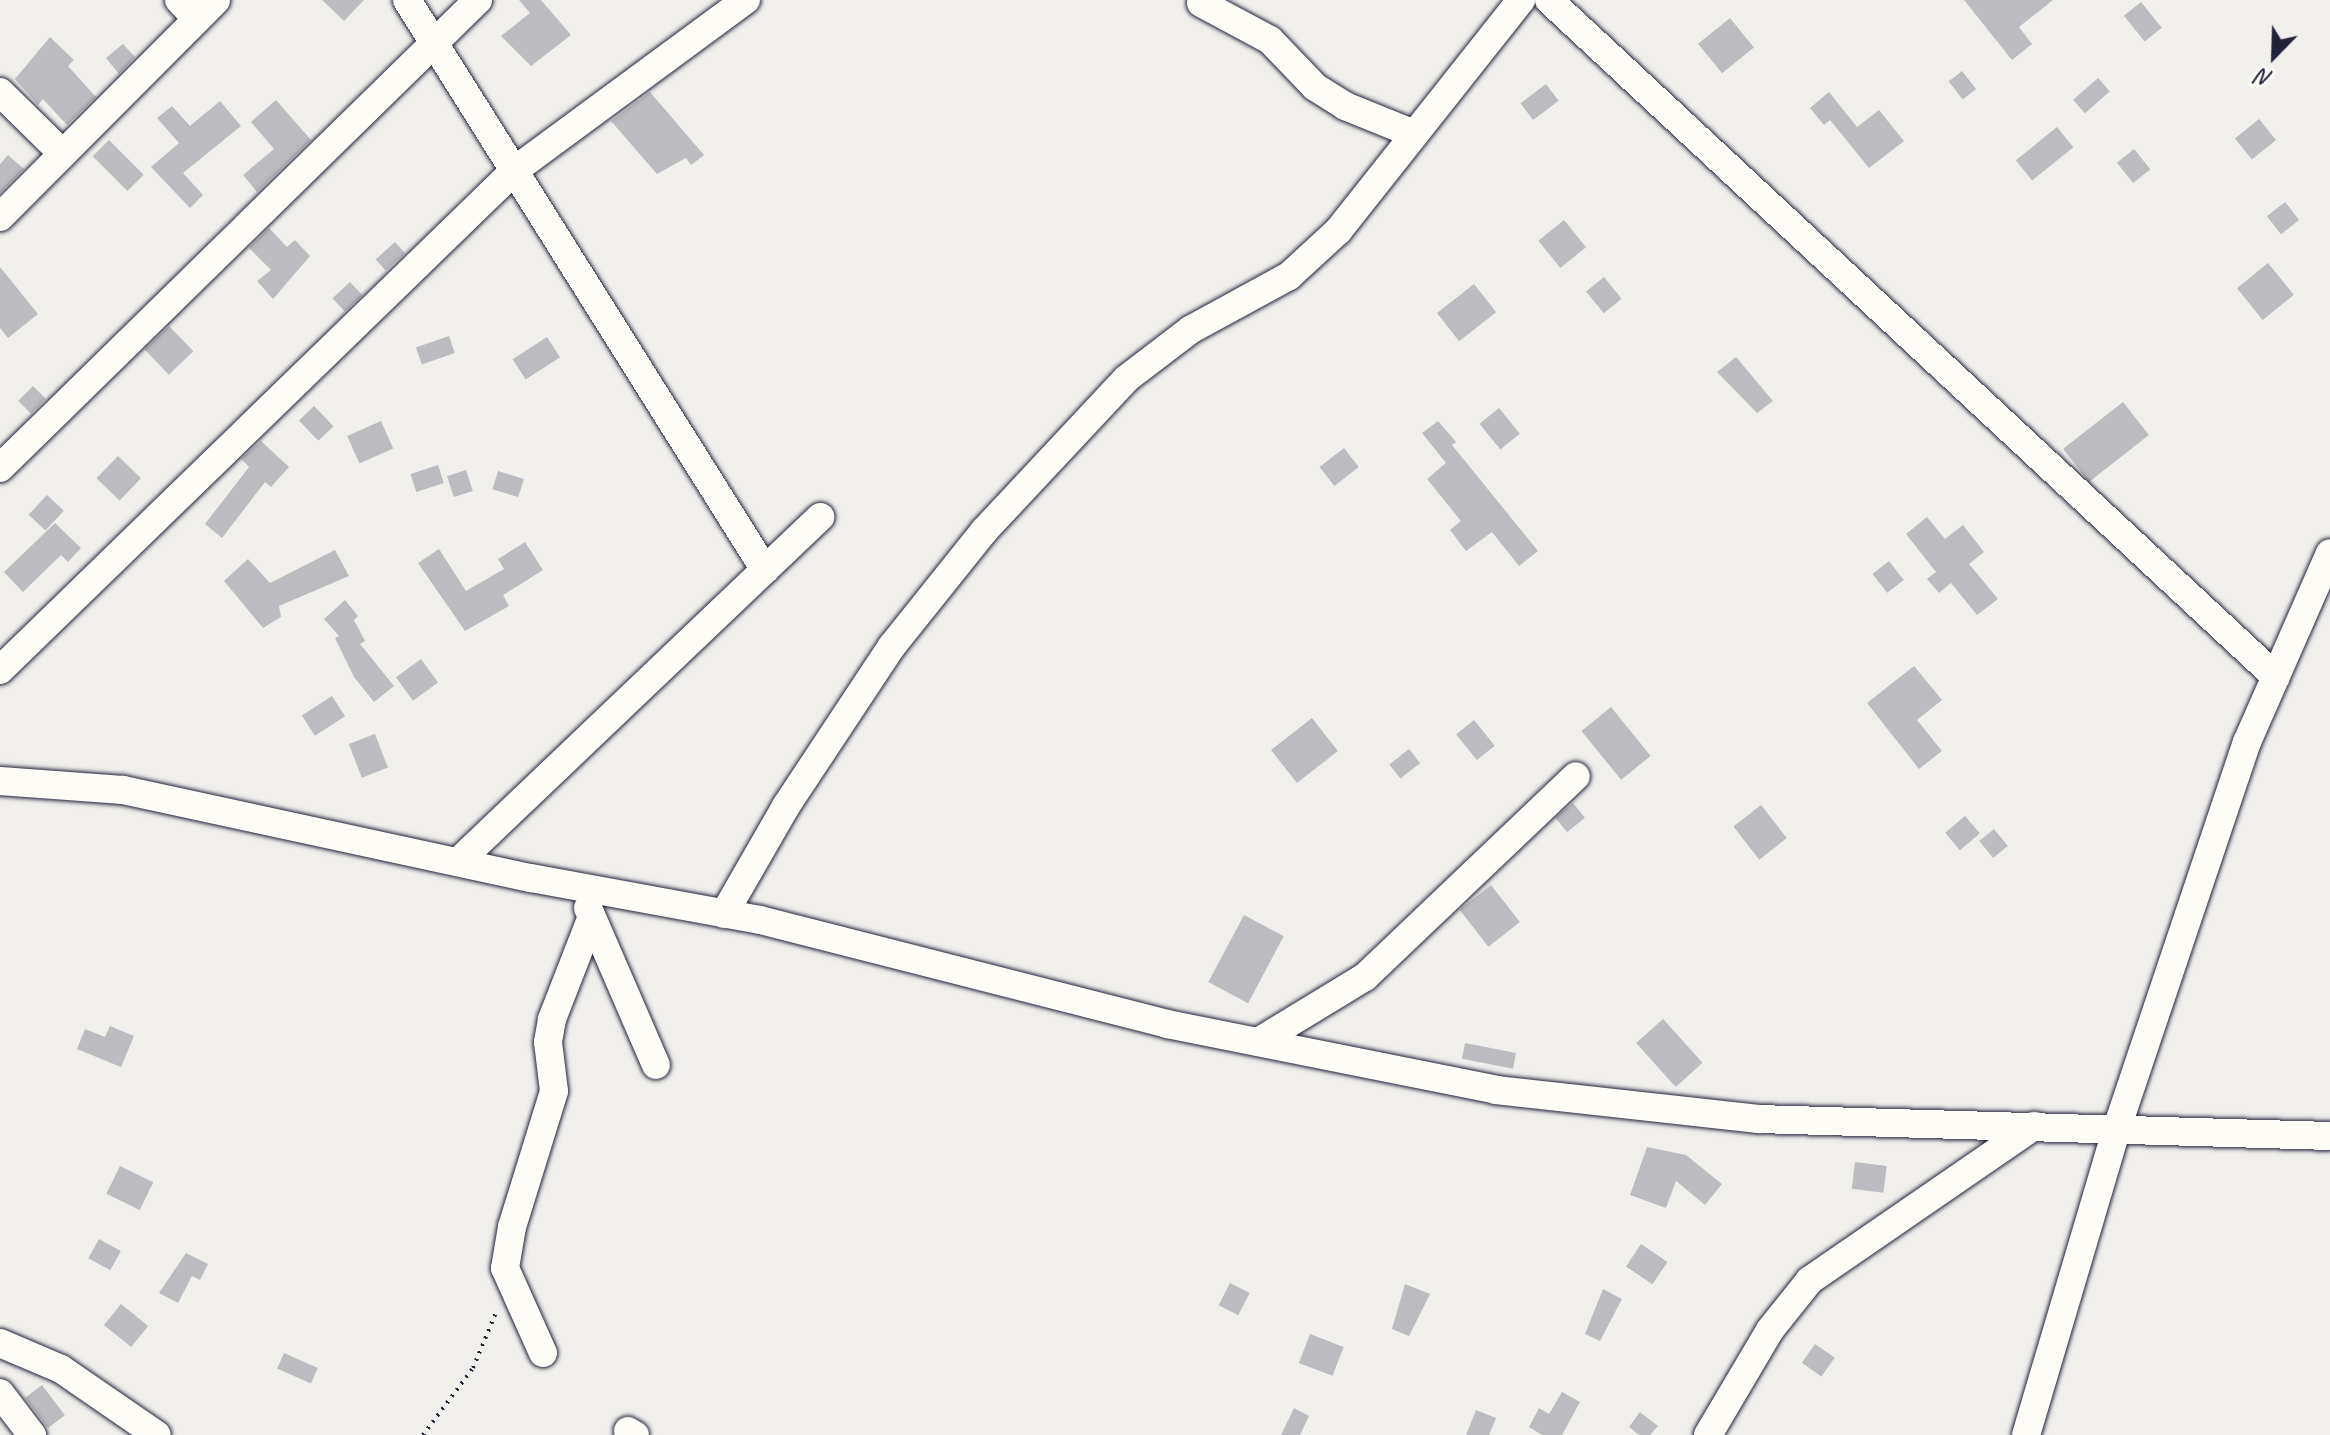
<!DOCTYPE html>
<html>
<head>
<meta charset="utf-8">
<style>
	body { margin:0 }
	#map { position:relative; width:2330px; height:1435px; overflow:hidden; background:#f0efec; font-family:Caveat,sans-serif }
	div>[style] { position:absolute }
	.building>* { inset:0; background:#bcbcc0; transform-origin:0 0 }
	.path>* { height:4px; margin-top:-2px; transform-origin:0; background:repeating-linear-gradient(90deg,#22223b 0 2px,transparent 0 8px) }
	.roads { filter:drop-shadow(0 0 2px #22223b) drop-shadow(0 0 2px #22223b) }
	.minor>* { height:28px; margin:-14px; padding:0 14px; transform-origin:14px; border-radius:14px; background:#fdfcf7 }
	span { translate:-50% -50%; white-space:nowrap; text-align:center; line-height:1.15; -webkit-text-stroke:6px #fdfcf7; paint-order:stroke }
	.north { position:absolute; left:2234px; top:16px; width:80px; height:80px; -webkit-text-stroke:6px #fdfcf7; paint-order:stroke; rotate:203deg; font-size:22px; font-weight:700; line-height:32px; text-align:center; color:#22223b }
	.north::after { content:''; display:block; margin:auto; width:28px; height:36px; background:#22223b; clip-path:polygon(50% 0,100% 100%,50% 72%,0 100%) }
</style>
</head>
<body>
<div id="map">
	<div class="building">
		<i style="clip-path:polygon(322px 0,364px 0,344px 21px)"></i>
		<i style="clip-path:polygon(519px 0,541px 0,571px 35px,531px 66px,501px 36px,530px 13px)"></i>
		<i style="clip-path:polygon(1964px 0,2053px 0,2019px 27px,2032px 44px,2012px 60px)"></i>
		<i style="left:2141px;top:2px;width:33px;height:22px;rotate:51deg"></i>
		<i style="left:1730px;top:18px;width:38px;height:41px;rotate:51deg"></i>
		<i style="clip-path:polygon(50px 37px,74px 60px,68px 66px,96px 97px,67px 125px,43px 99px,38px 105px,15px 79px)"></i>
		<i style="clip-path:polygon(123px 44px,135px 57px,119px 74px,106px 58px)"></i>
		<i style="left:1962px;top:71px;width:23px;height:17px;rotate:52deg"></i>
		<i style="left:2098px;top:78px;width:18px;height:33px;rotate:49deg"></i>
		<i style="left:1546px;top:84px;width:21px;height:32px;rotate:53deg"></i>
		<i style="clip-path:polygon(650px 92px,704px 155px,691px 165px,686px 158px,657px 174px,611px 121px)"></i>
		<i style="clip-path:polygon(1829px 92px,1857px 127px,1879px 110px,1904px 141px,1869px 168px,1830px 120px,1824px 125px,1810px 108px)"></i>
		<i style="clip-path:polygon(276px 100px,311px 140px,257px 192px,243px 175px,274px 149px,251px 122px)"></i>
		<i style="clip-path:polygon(220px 101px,241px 126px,183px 173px,203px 195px,190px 208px,151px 167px,179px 143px,157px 118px,172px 106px,190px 126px)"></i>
		<i style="left:2259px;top:119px;width:27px;height:31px;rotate:51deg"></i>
		<i style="left:2057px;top:127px;width:26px;height:53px;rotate:51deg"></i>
		<i style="left:109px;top:140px;width:49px;height:23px;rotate:45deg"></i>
		<i style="left:2134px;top:149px;width:26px;height:22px;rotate:51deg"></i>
		<i style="clip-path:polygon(8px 155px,24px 169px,0 193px,0 164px)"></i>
		<i style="left:2285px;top:202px;width:23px;height:23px;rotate:52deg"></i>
		<i style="left:1564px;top:220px;width:35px;height:33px;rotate:51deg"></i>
		<i style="clip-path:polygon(269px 228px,287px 247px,295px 240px,310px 256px,273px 299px,257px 281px,271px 270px,249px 248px)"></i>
		<i style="left:395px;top:242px;width:15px;height:26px;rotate:48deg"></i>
		<i style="left:2268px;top:263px;width:41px;height:40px;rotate:51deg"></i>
		<i style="clip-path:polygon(0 267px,38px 314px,8px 338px,0 328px)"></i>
		<i style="left:1604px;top:277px;width:28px;height:23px;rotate:51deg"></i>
		<i style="left:350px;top:282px;width:18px;height:24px;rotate:47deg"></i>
		<i style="left:1474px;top:284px;width:36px;height:47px;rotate:52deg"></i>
		<i style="left:169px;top:326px;width:35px;height:34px;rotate:46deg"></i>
		<i style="left:449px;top:336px;width:18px;height:35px;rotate:71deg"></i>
		<i style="left:547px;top:337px;width:24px;height:41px;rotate:57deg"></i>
		<i style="clip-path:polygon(1736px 357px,1773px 401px,1757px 413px,1717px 372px)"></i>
		<i style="left:33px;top:386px;width:18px;height:21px;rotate:45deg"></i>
		<i style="left:2123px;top:402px;width:42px;height:76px;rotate:52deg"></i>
		<i style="left:314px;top:406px;width:28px;height:21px;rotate:46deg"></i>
		<i style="left:1499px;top:408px;width:33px;height:25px;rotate:51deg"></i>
		<i style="left:381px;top:421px;width:30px;height:37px;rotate:66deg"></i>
		<i style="clip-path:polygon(1438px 421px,1456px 442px,1452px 445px,1538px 551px,1519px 566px,1492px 532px,1466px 551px,1450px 530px,1461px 521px,1427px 479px,1446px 463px,1422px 433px)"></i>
		<i style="clip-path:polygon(261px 441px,289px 467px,271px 487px,265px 482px,222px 538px,205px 524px,249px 467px,241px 459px)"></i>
		<i style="left:1344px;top:448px;width:24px;height:31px;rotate:52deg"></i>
		<i style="left:118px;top:456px;width:32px;height:31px;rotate:44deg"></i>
		<i style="left:438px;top:465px;width:19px;height:29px;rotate:72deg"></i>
		<i style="left:466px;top:470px;width:22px;height:20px;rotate:72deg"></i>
		<i style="left:498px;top:471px;width:27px;height:19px;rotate:17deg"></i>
		<i style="left:47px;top:495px;width:23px;height:27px;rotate:43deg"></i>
		<i style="clip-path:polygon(1927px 517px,1945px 539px,1963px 525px,1984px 552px,1969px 564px,1998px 599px,1977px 615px,1951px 583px,1939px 593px,1927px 579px,1936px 572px,1906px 534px)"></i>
		<i style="clip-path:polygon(55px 523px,81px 548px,68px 562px,61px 555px,23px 592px,4px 572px)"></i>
		<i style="clip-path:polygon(525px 542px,543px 570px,503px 595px,509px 606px,465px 631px,418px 563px,439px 549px,466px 591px,504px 569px,498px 559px)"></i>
		<i style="clip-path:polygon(335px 550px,349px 576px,279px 606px,281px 617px,263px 628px,224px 581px,248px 559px,270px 583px)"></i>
		<i style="left:1889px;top:561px;width:24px;height:21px;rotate:52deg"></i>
		<i style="clip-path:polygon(345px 600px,358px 616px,354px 620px,365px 641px,360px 644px,394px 686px,374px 702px,354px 677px,335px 638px,339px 636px,324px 619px)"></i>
		<i style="left:421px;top:659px;width:29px;height:31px;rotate:54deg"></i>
		<i style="clip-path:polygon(1914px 666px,1942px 700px,1917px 720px,1942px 751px,1919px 769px,1867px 703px)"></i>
		<i style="left:332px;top:696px;width:24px;height:36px;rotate:57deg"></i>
		<i style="left:1611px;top:707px;width:63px;height:38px;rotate:51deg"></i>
		<i style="left:1312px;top:718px;width:42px;height:52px;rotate:52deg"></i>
		<i style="left:1474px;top:720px;width:33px;height:23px;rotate:51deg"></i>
		<i style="left:375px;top:734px;width:36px;height:28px;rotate:69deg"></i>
		<i style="left:1409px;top:749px;width:18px;height:25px;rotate:52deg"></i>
		<i style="left:1573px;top:803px;width:19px;height:23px;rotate:51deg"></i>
		<i style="left:1761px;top:805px;width:42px;height:35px;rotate:52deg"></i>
		<i style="left:1965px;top:816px;width:23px;height:26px;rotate:50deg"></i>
		<i style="left:1994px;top:829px;width:22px;height:19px;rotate:51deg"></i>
		<i style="left:1491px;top:885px;width:47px;height:40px;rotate:52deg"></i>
		<i style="left:1244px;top:915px;width:45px;height:76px;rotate:28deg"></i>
		<i style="left:1663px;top:1019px;width:59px;height:36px;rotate:48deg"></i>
		<i style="clip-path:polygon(110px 1026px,134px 1036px,121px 1067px,77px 1049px,85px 1029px,105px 1037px)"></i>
		<i style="left:1465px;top:1043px;width:52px;height:16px;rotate:11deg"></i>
		<i style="clip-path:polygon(1647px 1147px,1686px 1155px,1722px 1184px,1705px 1205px,1676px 1181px,1666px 1208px,1630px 1195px)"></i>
		<i style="left:1855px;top:1162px;width:32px;height:27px;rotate:7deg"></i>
		<i style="left:120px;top:1166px;width:37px;height:31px;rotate:26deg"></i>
		<i style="left:99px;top:1239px;width:25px;height:22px;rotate:29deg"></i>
		<i style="left:1641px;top:1244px;width:32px;height:27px;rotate:34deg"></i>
		<i style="clip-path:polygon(186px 1253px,208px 1264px,200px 1280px,192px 1276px,178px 1303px,159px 1293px)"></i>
		<i style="left:1230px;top:1283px;width:22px;height:25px;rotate:27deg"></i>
		<i style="clip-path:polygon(1405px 1284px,1430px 1294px,1409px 1336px,1392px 1329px)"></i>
		<i style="clip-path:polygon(1603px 1289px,1622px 1299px,1600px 1341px,1585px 1334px)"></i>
		<i style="left:121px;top:1304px;width:35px;height:27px;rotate:39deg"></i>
		<i style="left:1310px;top:1334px;width:36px;height:31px;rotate:21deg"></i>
		<i style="left:1815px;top:1344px;width:24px;height:23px;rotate:35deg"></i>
		<i style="left:284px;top:1353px;width:37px;height:17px;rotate:24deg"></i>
		<i style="left:42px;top:1385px;width:38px;height:21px;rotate:53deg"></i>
		<i style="clip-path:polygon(1562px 1392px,1580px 1402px,1562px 1435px,1542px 1435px,1529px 1427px,1539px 1408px,1549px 1414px)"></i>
		<i style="clip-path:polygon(1294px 1408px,1309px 1416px,1300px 1435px,1281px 1435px)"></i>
		<i style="clip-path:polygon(1476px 1410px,1496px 1418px,1489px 1435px,1466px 1435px)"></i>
		<i style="clip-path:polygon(1640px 1412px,1658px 1426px,1650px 1435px,1639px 1435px,1629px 1427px)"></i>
	</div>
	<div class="path">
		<i style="left:423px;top:1435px;width:84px;rotate:-53.3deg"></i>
		<i style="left:473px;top:1368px;width:63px;rotate:-67.5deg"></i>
	</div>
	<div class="roads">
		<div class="minor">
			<i style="left:179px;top:0;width:26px;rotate:47deg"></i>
			<i style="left:407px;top:0;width:673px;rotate:57.87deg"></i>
			<i style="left:1549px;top:0;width:993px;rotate:42.96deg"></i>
			<i style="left:1201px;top:3px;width:78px;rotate:28.2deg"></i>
			<i style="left:1270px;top:40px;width:65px;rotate:46.2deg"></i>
			<i style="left:1315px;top:87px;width:36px;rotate:32deg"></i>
			<i style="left:1345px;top:106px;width:74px;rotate:22.1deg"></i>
			<i style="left:0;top:92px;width:88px;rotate:44.5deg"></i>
			<i style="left:0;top:217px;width:306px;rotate:-45.1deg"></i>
			<i style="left:0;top:468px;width:669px;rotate:-44.39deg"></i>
			<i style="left:0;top:670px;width:718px;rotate:-44.15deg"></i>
			<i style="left:515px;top:170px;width:287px;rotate:-36.4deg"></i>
			<i style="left:0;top:781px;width:123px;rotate:4.2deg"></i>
			<i style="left:123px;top:790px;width:417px;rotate:12.2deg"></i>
			<i style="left:531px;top:878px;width:233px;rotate:10.4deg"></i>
			<i style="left:760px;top:920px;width:420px;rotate:14.3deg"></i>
			<i style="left:1167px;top:1024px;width:336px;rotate:11.3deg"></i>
			<i style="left:1496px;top:1090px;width:264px;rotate:6.3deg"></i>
			<i style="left:1758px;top:1119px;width:572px;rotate:1.7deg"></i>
			<i style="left:459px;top:861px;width:499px;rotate:-43.6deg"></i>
			<i style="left:588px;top:908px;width:171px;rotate:66.6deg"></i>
			<i style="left:724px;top:914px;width:125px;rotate:-60.1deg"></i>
			<i style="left:786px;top:806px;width:192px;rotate:-56.5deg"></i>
			<i style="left:892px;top:646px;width:147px;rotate:-51.3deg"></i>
			<i style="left:984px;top:531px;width:208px;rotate:-46.9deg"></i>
			<i style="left:1126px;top:379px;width:81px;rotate:-37.4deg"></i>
			<i style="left:1190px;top:330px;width:113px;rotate:-28.6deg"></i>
			<i style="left:1289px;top:276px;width:67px;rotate:-42.6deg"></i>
			<i style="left:1338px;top:231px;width:295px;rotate:-51.6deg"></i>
			<i style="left:1258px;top:1042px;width:125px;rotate:-31.3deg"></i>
			<i style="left:1365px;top:977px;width:291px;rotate:-43.6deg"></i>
			<i style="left:0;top:1343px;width:66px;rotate:23.1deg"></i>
			<i style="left:61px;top:1369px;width:116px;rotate:34.5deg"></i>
			<i style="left:543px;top:1353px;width:93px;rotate:-114.1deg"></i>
			<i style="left:505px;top:1268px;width:42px;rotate:-80.3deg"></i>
			<i style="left:512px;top:1227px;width:142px;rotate:-72.8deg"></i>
			<i style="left:554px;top:1091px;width:49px;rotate:-97deg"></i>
			<i style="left:548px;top:1042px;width:23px;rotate:-80deg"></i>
			<i style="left:552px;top:1019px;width:107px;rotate:-68.7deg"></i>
			<i style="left:0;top:1393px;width:53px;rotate:52.7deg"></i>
			<i style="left:628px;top:1431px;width:8px;rotate:30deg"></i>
			<i style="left:1708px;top:1435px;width:122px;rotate:-59.4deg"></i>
			<i style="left:1770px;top:1330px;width:64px;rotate:-51.3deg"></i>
			<i style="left:1810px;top:1280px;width:272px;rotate:-34.5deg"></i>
			<i style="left:2026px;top:1435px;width:320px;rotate:-73.5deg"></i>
			<i style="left:2117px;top:1128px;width:407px;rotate:-71.4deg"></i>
			<i style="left:2247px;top:742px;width:206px;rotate:-66.3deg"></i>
		</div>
	</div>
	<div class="north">N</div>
</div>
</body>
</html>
